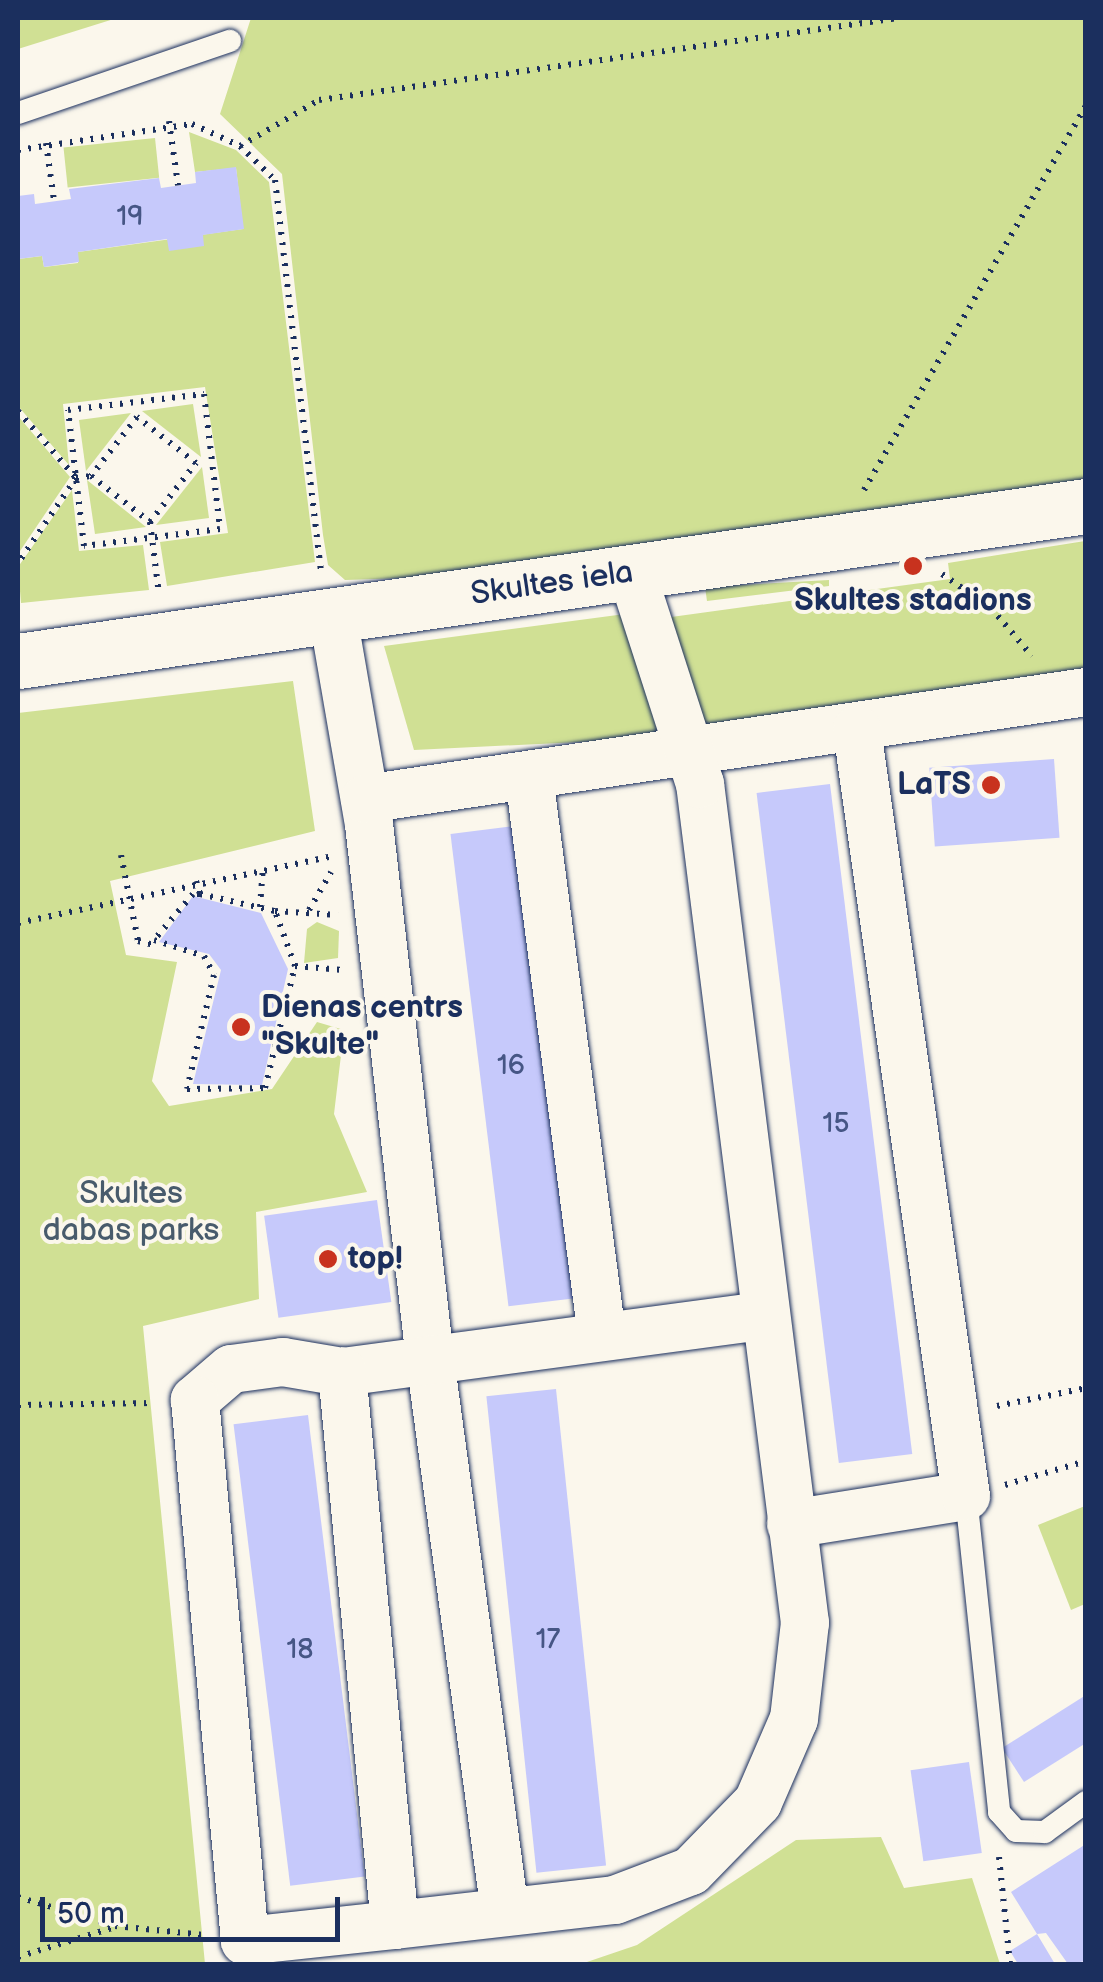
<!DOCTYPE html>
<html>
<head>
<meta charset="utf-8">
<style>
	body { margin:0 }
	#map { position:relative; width:1103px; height:1982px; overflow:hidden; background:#fbf7ec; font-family:"Balsamiq Sans",sans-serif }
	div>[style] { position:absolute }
	.green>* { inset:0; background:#d0e094; transform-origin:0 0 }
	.building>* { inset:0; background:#c6c9fb; transform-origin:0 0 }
	.path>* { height:6px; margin-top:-3px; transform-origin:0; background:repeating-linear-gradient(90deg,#1b2f5e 0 2.5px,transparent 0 10.5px) }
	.roads { filter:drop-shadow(0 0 2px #1b2f5e) drop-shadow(0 0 2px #1b2f5e) }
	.service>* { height:22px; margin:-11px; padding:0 11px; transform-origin:11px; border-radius:11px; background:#fbf7ec }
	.minor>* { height:48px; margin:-24px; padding:0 24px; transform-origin:24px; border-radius:24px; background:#fbf7ec }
	.secondary>* { height:55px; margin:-27.5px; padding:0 27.5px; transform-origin:27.5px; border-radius:27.5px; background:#fbf7ec }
	.dots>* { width:28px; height:28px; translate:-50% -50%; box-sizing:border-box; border:5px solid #fbf7ec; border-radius:50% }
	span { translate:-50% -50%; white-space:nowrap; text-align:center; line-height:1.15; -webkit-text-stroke:8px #fbf7ec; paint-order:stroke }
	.number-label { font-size:28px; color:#465685 }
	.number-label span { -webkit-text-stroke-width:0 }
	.street-label { font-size:32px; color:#1b2f5e }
	.poi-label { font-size:32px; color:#1b2f5e; font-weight:700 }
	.right { translate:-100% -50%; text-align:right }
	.left { translate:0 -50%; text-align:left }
	.park-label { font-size:32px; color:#485b6c }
	.frame { position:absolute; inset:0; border:20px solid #1b2f5e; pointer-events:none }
	.scale { position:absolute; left:40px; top:1897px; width:300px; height:45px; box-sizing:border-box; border:5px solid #1b2f5e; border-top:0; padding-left:12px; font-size:30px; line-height:35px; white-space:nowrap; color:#1b2f5e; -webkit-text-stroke:8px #fbf7ec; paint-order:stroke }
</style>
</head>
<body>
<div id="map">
	<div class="green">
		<i style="clip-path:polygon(18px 18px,117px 18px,18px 49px)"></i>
		<i style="clip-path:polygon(251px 18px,1085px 18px,1085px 483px,468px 576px,345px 580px,328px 565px,323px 535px,282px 174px,220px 114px)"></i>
		<i style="clip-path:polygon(189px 132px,236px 150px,269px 182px,315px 562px,167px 586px,160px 542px,228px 533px,205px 387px,63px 404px,69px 465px,18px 406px,18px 259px,42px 256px,44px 267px,78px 263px,78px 252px,243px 229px,236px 168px,195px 172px)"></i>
		<i style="left:155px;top:138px;width:40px;height:92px;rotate:84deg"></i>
		<i style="clip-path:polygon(193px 404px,201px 457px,142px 411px)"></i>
		<i style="clip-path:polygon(131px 413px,86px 471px,79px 420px)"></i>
		<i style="clip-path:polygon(18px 416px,70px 477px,18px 554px)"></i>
		<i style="clip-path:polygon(202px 467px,209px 518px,156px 525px)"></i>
		<i style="clip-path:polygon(87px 480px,146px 527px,95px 534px)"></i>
		<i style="clip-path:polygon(72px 490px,79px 551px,143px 545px,149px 590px,21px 603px,18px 567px)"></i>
		<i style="clip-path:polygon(1085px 541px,1085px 671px,696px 742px,664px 618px,950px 579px,948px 563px)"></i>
		<i style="clip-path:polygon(829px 580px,829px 586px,707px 601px,705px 587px)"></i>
		<i style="clip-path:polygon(625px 614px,663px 738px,414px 750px,384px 646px)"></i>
		<i style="clip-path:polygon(293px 681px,315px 831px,110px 881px,126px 955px,177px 962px,152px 1081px,169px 1106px,272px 1089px,317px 1022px,344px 1030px,334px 1114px,367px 1192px,256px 1212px,259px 1299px,143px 1326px,205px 1964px,18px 1964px,18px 713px)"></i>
		<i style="clip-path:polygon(317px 922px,339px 931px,338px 958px,304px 963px,307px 929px)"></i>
		<i style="clip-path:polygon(1085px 1506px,1085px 1604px,1071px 1610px,1038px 1525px)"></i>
		<i style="clip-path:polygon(881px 1837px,904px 1888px,972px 1878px,1000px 1964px,581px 1964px,637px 1945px,796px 1840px)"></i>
	</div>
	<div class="building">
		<i style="clip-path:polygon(236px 167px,244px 229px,203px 235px,204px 246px,169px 251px,167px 239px,78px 252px,79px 262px,44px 267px,42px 256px,18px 259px,18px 196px,34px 194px,35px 204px,71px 199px,69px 189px,159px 178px,161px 188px,196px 183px,195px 172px)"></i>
		<i style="left:1054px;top:759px;width:79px;height:125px;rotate:86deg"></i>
		<i style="left:830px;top:784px;width:675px;height:74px;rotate:83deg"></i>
		<i style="left:515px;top:826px;width:476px;height:65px;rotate:83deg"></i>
		<i style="clip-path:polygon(193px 896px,261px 913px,288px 969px,262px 1085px,193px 1084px,221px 970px,209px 954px,159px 942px)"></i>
		<i style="left:377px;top:1200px;width:103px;height:114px;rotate:82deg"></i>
		<i style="left:556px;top:1389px;width:479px;height:70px;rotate:84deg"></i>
		<i style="left:308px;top:1415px;width:465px;height:75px;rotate:83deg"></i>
		<i style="clip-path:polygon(1086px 1695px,1086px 1743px,1024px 1782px,1002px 1748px)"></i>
		<i style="left:969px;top:1762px;width:92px;height:59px;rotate:82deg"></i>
		<i style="clip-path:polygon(1086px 1844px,1086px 1961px,1068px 1964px,1046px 1933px,1037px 1934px,1055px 1964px,1018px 1964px,1010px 1951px,1037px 1934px,1011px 1892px)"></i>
	</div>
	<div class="path">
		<i style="left:169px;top:121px;width:65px;rotate:82deg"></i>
		<i style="left:46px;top:143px;width:59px;rotate:82.1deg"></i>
		<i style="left:240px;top:146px;width:49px;rotate:44.2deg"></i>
		<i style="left:275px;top:180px;width:396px;rotate:83.3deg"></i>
		<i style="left:18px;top:150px;width:176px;rotate:-8.5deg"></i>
		<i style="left:192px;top:124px;width:53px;rotate:24.6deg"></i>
		<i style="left:240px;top:146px;width:91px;rotate:-30.2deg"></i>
		<i style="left:319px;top:100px;width:585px;rotate:-8.06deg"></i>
		<i style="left:204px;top:394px;width:136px;rotate:83.2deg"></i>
		<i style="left:220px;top:529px;width:137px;rotate:172.9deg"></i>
		<i style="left:84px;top:546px;width:137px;rotate:-96.7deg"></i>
		<i style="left:68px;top:410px;width:137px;rotate:-6.7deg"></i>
		<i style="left:18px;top:411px;width:89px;rotate:49.1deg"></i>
		<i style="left:76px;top:478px;width:103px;rotate:124.3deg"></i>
		<i style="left:76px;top:478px;width:15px;rotate:-8deg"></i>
		<i style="left:91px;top:476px;width:75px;rotate:37.9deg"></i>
		<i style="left:150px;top:522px;width:75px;rotate:-52.1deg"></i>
		<i style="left:196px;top:463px;width:75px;rotate:-142.1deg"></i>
		<i style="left:137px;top:417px;width:75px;rotate:127.9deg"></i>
		<i style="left:864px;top:490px;width:444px;rotate:-60deg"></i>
		<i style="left:150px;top:522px;width:73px;rotate:82.9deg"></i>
		<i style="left:942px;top:574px;width:60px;rotate:34.8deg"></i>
		<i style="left:991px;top:608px;width:63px;rotate:49.5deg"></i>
		<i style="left:121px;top:855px;width:88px;rotate:78.8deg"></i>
		<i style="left:138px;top:941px;width:16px;rotate:14deg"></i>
		<i style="left:196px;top:881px;width:14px;rotate:73deg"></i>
		<i style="left:200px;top:894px;width:77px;rotate:12.8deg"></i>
		<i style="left:275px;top:911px;width:63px;rotate:3.6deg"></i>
		<i style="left:200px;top:894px;width:7px;rotate:180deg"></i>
		<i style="left:193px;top:894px;width:60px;rotate:130.3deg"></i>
		<i style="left:154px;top:940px;width:52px;rotate:17.7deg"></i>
		<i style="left:204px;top:956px;width:21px;rotate:62deg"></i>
		<i style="left:214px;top:975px;width:117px;rotate:103.3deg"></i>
		<i style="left:187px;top:1089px;width:78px;rotate:-0.7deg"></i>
		<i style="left:265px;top:1088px;width:126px;rotate:-76.2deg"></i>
		<i style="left:295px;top:966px;width:59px;rotate:-110deg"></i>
		<i style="left:260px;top:907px;width:41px;rotate:-85.8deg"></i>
		<i style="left:309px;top:910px;width:44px;rotate:-59.9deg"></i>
		<i style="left:18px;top:923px;width:321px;rotate:-12deg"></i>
		<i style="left:295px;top:966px;width:48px;rotate:4.8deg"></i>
		<i style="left:18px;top:1405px;width:136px;rotate:-0.8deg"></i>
		<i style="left:997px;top:1406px;width:91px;rotate:-11.4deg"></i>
		<i style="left:1005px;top:1485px;width:84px;rotate:-16.5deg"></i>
		<i style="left:999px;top:1857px;width:108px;rotate:84.1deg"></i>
		<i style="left:18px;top:1897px;width:101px;rotate:16.6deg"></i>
		<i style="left:115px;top:1926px;width:90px;rotate:5.7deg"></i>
		<i style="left:18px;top:1957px;width:98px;rotate:-17.1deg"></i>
	</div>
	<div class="roads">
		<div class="service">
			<i style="left:18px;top:113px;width:224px;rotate:-18.8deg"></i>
			<i style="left:966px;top:1496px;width:318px;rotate:84deg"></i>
			<i style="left:999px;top:1812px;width:25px;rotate:48deg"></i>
			<i style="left:1016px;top:1831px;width:29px;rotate:2deg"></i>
			<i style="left:1045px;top:1832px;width:51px;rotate:-36.2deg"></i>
		</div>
		<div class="minor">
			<i style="left:333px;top:616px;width:211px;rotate:80.2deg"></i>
			<i style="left:369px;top:824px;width:538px;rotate:83.5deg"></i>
			<i style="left:430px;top:1359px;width:558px;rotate:82.28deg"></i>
			<i style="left:529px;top:777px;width:564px;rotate:82.56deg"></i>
			<i style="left:365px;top:799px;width:729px;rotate:-8.44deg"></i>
			<i style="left:342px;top:1372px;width:424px;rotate:-7.6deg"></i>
			<i style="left:791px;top:1524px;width:177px;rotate:-9.1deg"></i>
			<i style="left:966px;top:1496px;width:774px;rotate:-98.1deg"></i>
			<i style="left:395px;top:1925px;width:556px;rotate:-95.47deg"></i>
			<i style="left:342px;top:1372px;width:60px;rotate:-170.4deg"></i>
			<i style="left:283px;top:1362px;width:52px;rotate:172.3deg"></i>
			<i style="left:231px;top:1369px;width:48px;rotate:139.3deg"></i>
			<i style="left:195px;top:1400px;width:543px;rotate:84.72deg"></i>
			<i style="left:245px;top:1941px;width:151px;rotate:-6.1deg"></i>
			<i style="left:395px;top:1925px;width:221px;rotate:-6.5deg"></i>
			<i style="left:615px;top:1900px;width:81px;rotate:-20.9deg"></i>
			<i style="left:691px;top:1871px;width:96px;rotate:-45.8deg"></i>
			<i style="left:758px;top:1802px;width:90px;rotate:-66.6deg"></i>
			<i style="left:794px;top:1719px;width:97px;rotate:-83.5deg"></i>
			<i style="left:805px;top:1623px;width:846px;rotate:-97.13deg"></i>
			<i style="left:700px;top:784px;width:222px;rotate:-107.9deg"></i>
		</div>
		<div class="secondary">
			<i style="left:18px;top:661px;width:1079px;rotate:-8.26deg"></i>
		</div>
	</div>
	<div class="dots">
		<i style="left:913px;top:566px;background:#c8321e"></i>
		<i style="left:991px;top:785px;background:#c8321e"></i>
		<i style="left:241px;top:1027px;background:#c8321e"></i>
		<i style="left:328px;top:1259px;background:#c8321e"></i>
	</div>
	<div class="number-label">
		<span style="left:130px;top:217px">19</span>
		<span style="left:511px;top:1066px">16</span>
		<span style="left:836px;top:1124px">15</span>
		<span style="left:548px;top:1640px">17</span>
		<span style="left:300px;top:1650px">18</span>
	</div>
	<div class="street-label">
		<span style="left:552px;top:584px;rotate:-8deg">Skultes iela</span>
	</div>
	<div class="poi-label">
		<span style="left:913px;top:601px">Skultes stadions</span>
		<span class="right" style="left:971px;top:785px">LaTS</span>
		<span class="left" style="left:261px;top:1027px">Dienas centrs<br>"Skulte"</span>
		<span class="left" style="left:348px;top:1259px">top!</span>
	</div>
	<div class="park-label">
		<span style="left:131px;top:1213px">Skultes<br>dabas parks</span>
	</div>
	<div class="frame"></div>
	<div class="scale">50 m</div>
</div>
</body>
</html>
